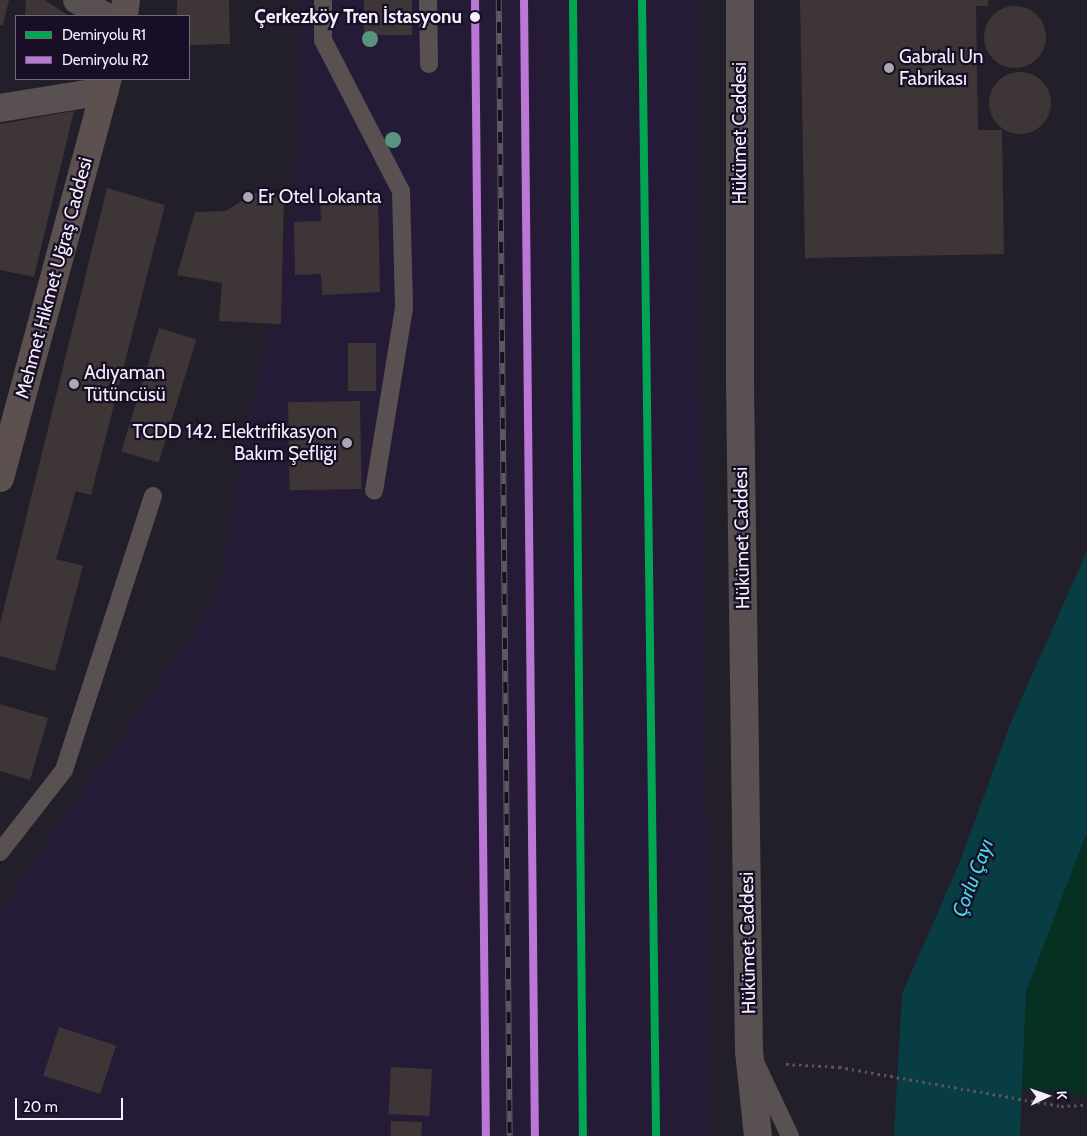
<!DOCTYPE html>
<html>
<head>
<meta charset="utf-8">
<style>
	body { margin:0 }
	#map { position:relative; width:1087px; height:1136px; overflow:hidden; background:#221e2a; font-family:Cabin,sans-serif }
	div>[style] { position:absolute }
	.built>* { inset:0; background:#261b37 }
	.green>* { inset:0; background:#053022 }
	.water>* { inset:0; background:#083d43 }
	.building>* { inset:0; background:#3e3636; transform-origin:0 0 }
	.round { border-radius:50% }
	.path>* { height:3px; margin-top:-1.5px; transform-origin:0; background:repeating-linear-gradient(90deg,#5c5458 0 2.5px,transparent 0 6.5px) }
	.service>* { height:18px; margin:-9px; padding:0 9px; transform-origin:9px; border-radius:9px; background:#595051 }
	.minor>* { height:28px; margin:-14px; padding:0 14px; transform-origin:14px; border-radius:14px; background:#595051 }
	.tertiary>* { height:28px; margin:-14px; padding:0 14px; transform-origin:14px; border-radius:14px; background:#595051 }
	.secondary>* { height:28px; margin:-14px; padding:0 14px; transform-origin:14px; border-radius:14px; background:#5d5150 }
	.rail>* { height:5.5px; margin-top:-2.75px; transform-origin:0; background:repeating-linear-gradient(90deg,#180e26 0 11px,#5f595b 0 22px); box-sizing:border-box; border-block:1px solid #5f595b }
	.rail-1>* { height:8px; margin:-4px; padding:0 4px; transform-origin:4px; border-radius:4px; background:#00a651 }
	.rail-2>* { height:8px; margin:-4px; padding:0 4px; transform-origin:4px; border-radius:4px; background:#ba77d6 }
	.trees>* { width:16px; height:16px; margin:-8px; border-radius:50%; background:#59947f }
	.dots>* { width:14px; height:14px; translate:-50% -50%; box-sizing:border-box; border:2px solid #180e26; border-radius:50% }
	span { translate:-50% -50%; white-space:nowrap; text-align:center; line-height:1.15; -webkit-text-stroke:4.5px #180e26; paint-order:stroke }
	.stop-label { font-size:19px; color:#f4effd; font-weight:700 }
	.right { translate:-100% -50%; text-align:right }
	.poi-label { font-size:19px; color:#f4effd }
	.left { translate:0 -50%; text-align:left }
	.street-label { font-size:19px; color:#f4effd }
	.water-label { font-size:20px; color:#44d8e8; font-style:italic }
	.legend { position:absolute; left:15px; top:15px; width:175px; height:65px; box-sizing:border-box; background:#180e26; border:1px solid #70687c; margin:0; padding:6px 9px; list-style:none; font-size:15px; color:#f4effd }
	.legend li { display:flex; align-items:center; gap:10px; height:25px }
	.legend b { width:25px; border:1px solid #70687c }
	.north { position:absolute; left:1022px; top:1071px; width:50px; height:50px; -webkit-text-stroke:4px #180e26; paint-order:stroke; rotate:87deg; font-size:14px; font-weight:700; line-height:20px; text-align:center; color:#f4effd }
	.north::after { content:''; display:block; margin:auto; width:18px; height:22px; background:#f4effd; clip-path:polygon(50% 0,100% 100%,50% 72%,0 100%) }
	.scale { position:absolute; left:15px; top:1098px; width:108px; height:22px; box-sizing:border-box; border:2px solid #f4effd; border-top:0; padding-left:6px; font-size:15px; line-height:18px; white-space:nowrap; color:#f4effd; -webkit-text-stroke:4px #180e26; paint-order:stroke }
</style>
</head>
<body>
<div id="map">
	<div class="built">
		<i style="clip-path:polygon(300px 0,696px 0,710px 1136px,0 1136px,0 909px,217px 600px,296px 177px)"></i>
	</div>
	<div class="green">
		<i style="clip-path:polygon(1087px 832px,1087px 1096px,1022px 1088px,1026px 992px)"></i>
	</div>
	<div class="water">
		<i style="clip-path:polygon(1087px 551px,1087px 832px,1026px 992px,1020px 1136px,894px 1136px,902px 994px,958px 866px,1012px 720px)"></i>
	</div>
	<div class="building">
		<i style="clip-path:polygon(0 0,9px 0,3px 25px,0 25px)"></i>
		<i style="clip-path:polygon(26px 0,45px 0,69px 16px,25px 16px)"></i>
		<i style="clip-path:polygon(177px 0,229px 0,230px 44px,189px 45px,189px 16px,177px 16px)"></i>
		<i style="left:364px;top:0;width:48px;height:35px"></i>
		<i style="clip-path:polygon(800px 0,988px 0,988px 6px,976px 6px,978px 130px,1002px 130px,1004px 254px,805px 258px)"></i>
		<i class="round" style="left:984px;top:6px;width:62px;height:62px"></i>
		<i class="round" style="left:989px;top:72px;width:62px;height:62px"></i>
		<i style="clip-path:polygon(74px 111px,34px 277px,0 270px,0 124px)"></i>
		<i style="clip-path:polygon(107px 188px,165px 205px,91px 495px,76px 491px,56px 559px,83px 566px,55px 671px,0 656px,0 624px)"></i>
		<i style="clip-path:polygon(254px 193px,284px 195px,281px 324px,219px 321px,222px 283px,177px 275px,195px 212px,226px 211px)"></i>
		<i style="clip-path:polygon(378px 197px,380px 292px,322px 295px,321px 274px,295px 275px,294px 222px,321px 221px,320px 200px)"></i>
		<i style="left:159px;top:328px;width:39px;height:129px;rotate:17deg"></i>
		<i style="left:348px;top:343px;width:28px;height:48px"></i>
		<i style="left:360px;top:401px;width:88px;height:72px;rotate:89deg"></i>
		<i style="clip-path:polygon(0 704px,48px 718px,30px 780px,0 771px)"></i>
		<i style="left:59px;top:1027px;width:60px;height:51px;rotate:18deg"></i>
		<i style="left:391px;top:1067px;width:41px;height:47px;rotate:3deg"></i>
		<i style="left:391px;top:1121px;width:31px;height:15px;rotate:2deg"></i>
	</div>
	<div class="path">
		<i style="left:786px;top:1064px;width:53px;rotate:3.2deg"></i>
		<i style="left:839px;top:1067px;width:225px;rotate:10deg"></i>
		<i style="left:1061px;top:1106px;width:26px;rotate:-2deg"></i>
	</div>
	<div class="service">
		<i style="left:323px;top:0;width:40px;rotate:90deg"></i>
		<i style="left:323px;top:40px;width:170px;rotate:62.7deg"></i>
		<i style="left:401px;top:191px;width:117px;rotate:88.5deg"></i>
		<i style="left:404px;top:308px;width:185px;rotate:99.3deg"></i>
		<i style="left:428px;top:0;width:64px;rotate:89.1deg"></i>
		<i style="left:0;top:852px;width:104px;rotate:-52deg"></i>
		<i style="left:64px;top:770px;width:288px;rotate:-72deg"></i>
		<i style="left:755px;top:1062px;width:82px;rotate:64.7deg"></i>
	</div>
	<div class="minor">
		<i style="left:77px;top:0;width:32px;rotate:30deg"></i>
		<i style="left:0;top:108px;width:106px;rotate:-9.2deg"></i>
	</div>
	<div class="tertiary">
		<i style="left:740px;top:0;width:384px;rotate:90deg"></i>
		<i style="left:740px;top:384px;width:667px;rotate:89.23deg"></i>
		<i style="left:749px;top:1051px;width:85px;rotate:84deg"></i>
	</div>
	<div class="secondary">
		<i style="left:124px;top:16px;width:16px;rotate:-83deg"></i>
		<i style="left:0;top:478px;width:413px;rotate:-74.9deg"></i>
	</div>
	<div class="rail">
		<i style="left:499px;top:0;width:1136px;rotate:89.45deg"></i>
		<i style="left:524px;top:0;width:1136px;rotate:89.45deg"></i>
		<i style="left:573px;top:0;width:1136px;rotate:89.5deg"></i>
		<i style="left:642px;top:0;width:1136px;rotate:89.29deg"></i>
	</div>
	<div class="rail-1">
		<i style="left:573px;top:0;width:1136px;rotate:89.5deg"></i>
		<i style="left:642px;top:0;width:1136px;rotate:89.29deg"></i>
	</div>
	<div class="rail-2">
		<i style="left:475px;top:0;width:1136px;rotate:89.45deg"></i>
		<i style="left:524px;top:0;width:1136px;rotate:89.45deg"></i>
	</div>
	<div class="trees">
		<i style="left:370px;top:39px"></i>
		<i style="left:393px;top:140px"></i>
	</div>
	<div class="dots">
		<i style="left:475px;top:17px;background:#f4effd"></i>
		<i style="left:889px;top:68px;background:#aaa6b3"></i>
		<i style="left:248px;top:197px;background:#aaa6b3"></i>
		<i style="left:74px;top:384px;background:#aaa6b3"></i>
		<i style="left:347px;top:443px;background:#aaa6b3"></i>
	</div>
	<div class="stop-label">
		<span class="right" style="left:462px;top:17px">Çerkezköy Tren İstasyonu</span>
	</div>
	<div class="poi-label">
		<span class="left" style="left:899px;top:68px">Gabralı Un<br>Fabrikası</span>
		<span class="left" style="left:258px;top:197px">Er Otel Lokanta</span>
		<span class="left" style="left:84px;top:384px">Adıyaman<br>Tütüncüsü</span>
		<span class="right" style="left:337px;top:443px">TCDD 142. Elektrifikasyon<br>Bakım Şefliği</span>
	</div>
	<div class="street-label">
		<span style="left:740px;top:133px;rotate:-90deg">Hükümet Caddesi</span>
		<span style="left:54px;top:278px;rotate:-75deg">Mehmet Hikmet Uğraş Caddesi</span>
		<span style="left:742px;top:538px;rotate:-91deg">Hükümet Caddesi</span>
		<span style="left:748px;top:943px;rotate:-91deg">Hükümet Caddesi</span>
	</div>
	<div class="water-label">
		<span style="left:973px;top:878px;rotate:-69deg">Çorlu Çayı</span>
	</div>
	<ul class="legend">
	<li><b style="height:6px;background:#00a651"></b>Demiryolu R1</li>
	<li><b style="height:6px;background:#ba77d6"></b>Demiryolu R2</li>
	</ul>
	<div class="north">K</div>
	<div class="scale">20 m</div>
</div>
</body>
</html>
